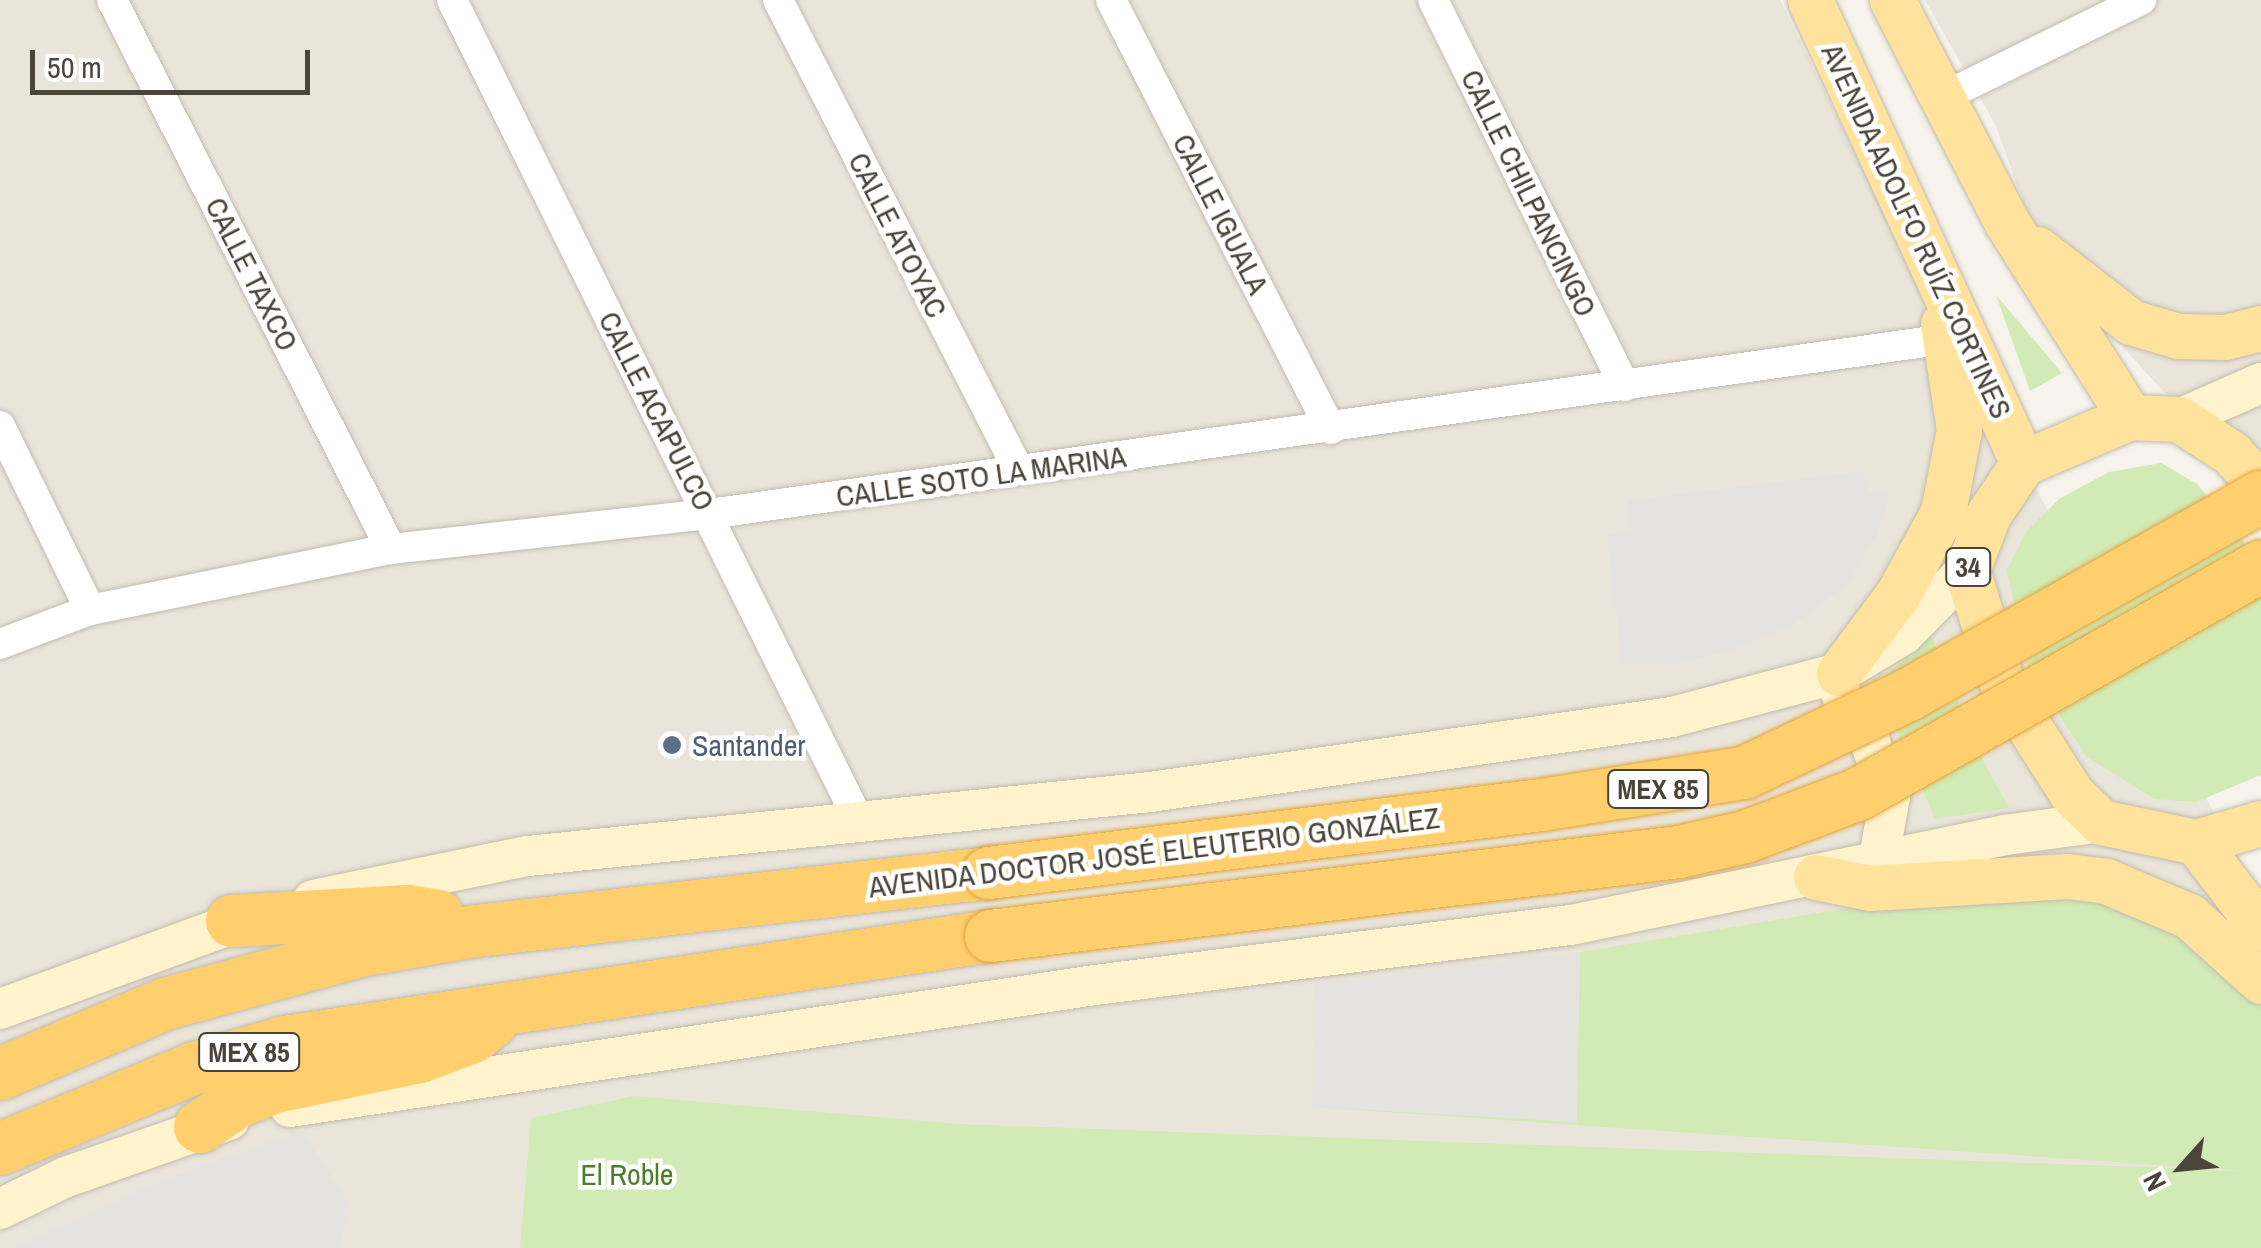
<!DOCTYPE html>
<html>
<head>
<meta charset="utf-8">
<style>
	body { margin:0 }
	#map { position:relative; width:2261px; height:1248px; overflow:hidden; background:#f6f3ec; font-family:"Archivo Narrow",sans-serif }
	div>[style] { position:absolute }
	.residential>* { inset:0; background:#eae5da }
	.green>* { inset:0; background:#d2eab5 }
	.parking>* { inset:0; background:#e5e3e0 }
	.roads { filter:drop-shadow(0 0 2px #c2bbae) drop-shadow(0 0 2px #c2bbae) }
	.street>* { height:30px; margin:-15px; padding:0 15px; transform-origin:15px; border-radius:15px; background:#fff }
	.secondary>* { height:40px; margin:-20px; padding:0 20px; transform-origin:20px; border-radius:20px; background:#fff3cd }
	.primary>* { height:45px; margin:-22.5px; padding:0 22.5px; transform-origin:22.5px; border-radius:22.5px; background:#ffe39c }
	.highway>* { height:52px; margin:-26px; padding:0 26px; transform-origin:26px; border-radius:26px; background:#ffcf6e }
	.bridges { filter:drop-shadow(0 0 2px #e0a43c) drop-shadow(0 0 2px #e0a43c) }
	.highway-bridge>* { height:52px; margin:-26px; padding:0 26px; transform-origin:26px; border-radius:26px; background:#ffcf6e }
	.dots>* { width:28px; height:28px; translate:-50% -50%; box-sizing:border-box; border:5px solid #fff; border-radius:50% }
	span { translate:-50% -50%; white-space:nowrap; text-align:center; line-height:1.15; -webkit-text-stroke:9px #fff; paint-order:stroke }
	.shield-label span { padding:2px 8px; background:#fff; border:2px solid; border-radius:8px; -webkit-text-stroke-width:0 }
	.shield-label { font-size:28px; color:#4b4439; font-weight:700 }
	.street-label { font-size:30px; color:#4b4439 }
	.service-label { font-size:30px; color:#4e5e75 }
	.left { translate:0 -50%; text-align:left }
	.park-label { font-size:30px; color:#4a7f2a }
	.north { position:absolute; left:2131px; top:1118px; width:100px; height:100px; -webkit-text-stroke:8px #fff; paint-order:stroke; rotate:243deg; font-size:28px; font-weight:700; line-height:40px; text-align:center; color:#4b4439 }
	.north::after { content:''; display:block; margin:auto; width:35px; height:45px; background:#4b4439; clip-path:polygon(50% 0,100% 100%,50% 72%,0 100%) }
	.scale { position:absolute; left:30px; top:50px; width:280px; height:45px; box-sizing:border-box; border:5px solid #4b4439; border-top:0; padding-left:12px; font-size:30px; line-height:35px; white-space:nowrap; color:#4b4439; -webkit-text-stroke:8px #fff; paint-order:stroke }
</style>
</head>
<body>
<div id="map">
	<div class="residential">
		<i style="clip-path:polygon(0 0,1780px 0,1886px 216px,2256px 889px,2261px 1248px,0 1248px)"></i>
		<i style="clip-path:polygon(1925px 0,2261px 0,2261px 455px,2164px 392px,2044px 261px,1996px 126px)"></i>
	</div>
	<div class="green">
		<i style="clip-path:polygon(1996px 295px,2062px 373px,2030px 391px)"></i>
		<i style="clip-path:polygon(2161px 463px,2197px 484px,2241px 537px,2261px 576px,2261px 775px,2196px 802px,2154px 799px,2086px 756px,2027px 665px,2007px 570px,2026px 532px,2059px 499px,2109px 472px)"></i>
		<i style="clip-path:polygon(1931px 635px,1979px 753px,2009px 808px,1935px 819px,1892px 718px,1868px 692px)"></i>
		<i style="clip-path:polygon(2067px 872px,2112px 885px,2261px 1000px,2261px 1248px,520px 1248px,531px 1118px,634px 1096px,959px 1124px,2249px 1171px,1312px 1107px,1314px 985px,1580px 952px)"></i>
	</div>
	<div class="parking">
		<i style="clip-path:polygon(1863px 471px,1868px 493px,1890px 492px,1879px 530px,1849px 583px,1793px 625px,1726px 652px,1673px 664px,1622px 663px,1607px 535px,1632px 530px,1627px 501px)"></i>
		<i style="clip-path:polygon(1580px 952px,1577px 1122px,1312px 1107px,1314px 985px)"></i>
		<i style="clip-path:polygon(302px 1131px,349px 1203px,340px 1248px,13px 1248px,163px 1180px)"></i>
	</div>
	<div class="roads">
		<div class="street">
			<i style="left:112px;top:0;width:616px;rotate:63.06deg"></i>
			<i style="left:452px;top:0;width:919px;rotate:63.63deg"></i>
			<i style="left:778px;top:0;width:527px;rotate:62.9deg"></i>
			<i style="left:1111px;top:0;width:482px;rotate:62.9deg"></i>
			<i style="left:1433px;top:0;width:431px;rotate:63.6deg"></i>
			<i style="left:1941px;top:98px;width:223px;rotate:-26.1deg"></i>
			<i style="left:0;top:426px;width:205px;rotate:63.9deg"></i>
			<i style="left:0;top:644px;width:96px;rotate:-20.7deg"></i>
			<i style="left:90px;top:610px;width:307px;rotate:-11.5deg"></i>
			<i style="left:391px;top:549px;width:320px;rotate:-6.3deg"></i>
			<i style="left:709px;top:514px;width:1264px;rotate:-8.05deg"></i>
		</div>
		<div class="secondary">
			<i style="left:2179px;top:419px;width:90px;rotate:-23.7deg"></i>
			<i style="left:1842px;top:696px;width:54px;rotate:58.7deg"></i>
			<i style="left:1870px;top:742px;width:58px;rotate:69.7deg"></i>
			<i style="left:1890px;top:796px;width:69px;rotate:100deg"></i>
			<i style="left:313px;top:900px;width:219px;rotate:-11.6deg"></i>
			<i style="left:528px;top:856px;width:625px;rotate:-5.87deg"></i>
			<i style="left:1150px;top:792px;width:527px;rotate:-8.18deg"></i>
			<i style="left:1672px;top:717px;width:173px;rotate:-14.8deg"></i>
			<i style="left:1839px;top:673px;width:76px;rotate:-31deg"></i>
			<i style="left:1904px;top:634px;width:90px;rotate:-45.5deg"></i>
			<i style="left:0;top:1009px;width:274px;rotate:-20.1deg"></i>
			<i style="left:290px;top:1107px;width:814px;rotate:-8.62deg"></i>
			<i style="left:1095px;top:985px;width:480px;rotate:-7.2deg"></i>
			<i style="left:1571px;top:925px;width:443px;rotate:-11.7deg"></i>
			<i style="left:2005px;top:835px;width:97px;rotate:-7.7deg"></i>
			<i style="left:0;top:1209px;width:73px;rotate:-25.9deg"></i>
			<i style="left:66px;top:1177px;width:173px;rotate:-19.3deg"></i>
		</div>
		<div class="primary">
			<i style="left:1810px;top:0;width:510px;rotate:65.3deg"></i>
			<i style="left:1892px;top:0;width:249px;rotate:62.7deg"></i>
			<i style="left:2006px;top:221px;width:232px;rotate:57.7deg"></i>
			<i style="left:2037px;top:249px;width:119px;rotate:37.8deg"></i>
			<i style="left:2131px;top:322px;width:49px;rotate:16.6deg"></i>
			<i style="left:2178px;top:336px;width:47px;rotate:1.2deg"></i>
			<i style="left:2225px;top:337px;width:37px;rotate:-14deg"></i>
			<i style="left:2261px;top:486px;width:45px;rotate:-132.3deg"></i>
			<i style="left:2231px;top:453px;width:62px;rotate:-146.8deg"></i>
			<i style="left:2179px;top:419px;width:49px;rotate:-177.7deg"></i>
			<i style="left:2130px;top:417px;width:116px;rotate:156.7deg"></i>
			<i style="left:2023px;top:463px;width:63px;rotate:123.9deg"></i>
			<i style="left:1988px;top:515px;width:59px;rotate:110.9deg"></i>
			<i style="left:1967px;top:570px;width:121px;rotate:72.8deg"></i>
			<i style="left:2003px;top:686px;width:128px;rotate:57.4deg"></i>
			<i style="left:2072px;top:794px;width:40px;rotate:44deg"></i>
			<i style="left:2101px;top:822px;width:97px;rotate:11.9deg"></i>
			<i style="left:2196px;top:842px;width:68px;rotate:-16.3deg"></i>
			<i style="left:1839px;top:673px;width:99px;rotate:-53.2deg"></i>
			<i style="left:1898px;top:594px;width:94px;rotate:-61.2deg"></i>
			<i style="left:1943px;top:512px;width:84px;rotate:-79deg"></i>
			<i style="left:1959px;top:430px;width:107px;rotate:-98.6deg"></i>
			<i style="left:2196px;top:842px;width:107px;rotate:52.6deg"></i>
			<i style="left:1816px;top:877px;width:55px;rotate:11.5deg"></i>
			<i style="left:1870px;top:888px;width:197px;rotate:-3.5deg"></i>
			<i style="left:2067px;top:876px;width:39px;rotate:7deg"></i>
			<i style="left:2106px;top:881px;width:90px;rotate:22.9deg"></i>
			<i style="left:2189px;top:916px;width:97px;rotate:42.1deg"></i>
		</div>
		<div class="highway">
			<i style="left:232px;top:921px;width:176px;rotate:-3.3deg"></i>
			<i style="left:408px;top:911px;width:30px;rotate:9deg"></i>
			<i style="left:0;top:1074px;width:179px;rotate:-23deg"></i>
			<i style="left:165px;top:1004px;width:202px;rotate:-15.2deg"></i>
			<i style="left:360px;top:951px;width:118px;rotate:-9.8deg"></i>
			<i style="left:476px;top:931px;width:516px;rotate:-6.45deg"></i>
			<i style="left:200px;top:1127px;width:47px;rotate:-33.7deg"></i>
			<i style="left:239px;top:1101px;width:39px;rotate:-21deg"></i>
			<i style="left:275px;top:1087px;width:148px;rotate:-11.7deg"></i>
			<i style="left:420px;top:1057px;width:57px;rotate:-20.7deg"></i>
			<i style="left:473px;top:1037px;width:23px;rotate:-38deg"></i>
			<i style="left:0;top:1149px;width:211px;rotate:-22.6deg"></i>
			<i style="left:195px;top:1068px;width:94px;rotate:-16.1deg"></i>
			<i style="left:285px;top:1042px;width:714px;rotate:-8.54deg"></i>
		</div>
	</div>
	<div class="bridges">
		<div class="highway-bridge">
			<i style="left:989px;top:873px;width:556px;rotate:-7.02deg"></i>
			<i style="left:1541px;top:805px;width:206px;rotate:-9deg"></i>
			<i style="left:1744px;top:773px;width:182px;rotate:-25.4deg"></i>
			<i style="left:1908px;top:695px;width:405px;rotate:-29.3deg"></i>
			<i style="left:991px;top:936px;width:693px;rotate:-6.96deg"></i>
			<i style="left:1679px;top:852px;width:68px;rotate:-12.8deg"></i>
			<i style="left:1745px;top:837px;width:120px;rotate:-20.6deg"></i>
			<i style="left:1857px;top:795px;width:464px;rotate:-29.5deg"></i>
		</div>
	</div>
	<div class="dots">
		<i style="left:672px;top:745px;background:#5c6f8a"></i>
	</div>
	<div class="shield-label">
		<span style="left:1968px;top:567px">34</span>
		<span style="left:1658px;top:789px">MEX 85</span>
		<span style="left:249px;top:1052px">MEX 85</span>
	</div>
	<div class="street-label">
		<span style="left:1529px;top:193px;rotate:64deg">CALLE CHILPANCINGO</span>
		<span style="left:1221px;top:214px;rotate:63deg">CALLE IGUALA</span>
		<span style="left:1917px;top:231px;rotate:65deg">AVENIDA ADOLFO RUÍZ CORTINES</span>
		<span style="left:898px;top:235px;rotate:63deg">CALLE ATOYAC</span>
		<span style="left:252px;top:274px;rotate:63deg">CALLE TAXCO</span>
		<span style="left:657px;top:411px;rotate:63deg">CALLE ACAPULCO</span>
		<span style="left:981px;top:476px;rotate:-8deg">CALLE SOTO LA MARINA</span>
		<span style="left:1154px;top:852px;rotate:-7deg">AVENIDA DOCTOR JOSÉ ELEUTERIO GONZÁLEZ</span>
	</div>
	<div class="service-label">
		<span class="left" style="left:692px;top:745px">Santander</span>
	</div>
	<div class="park-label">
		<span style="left:627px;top:1174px">El Roble</span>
	</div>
	<div class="north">N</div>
	<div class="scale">50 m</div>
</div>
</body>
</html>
